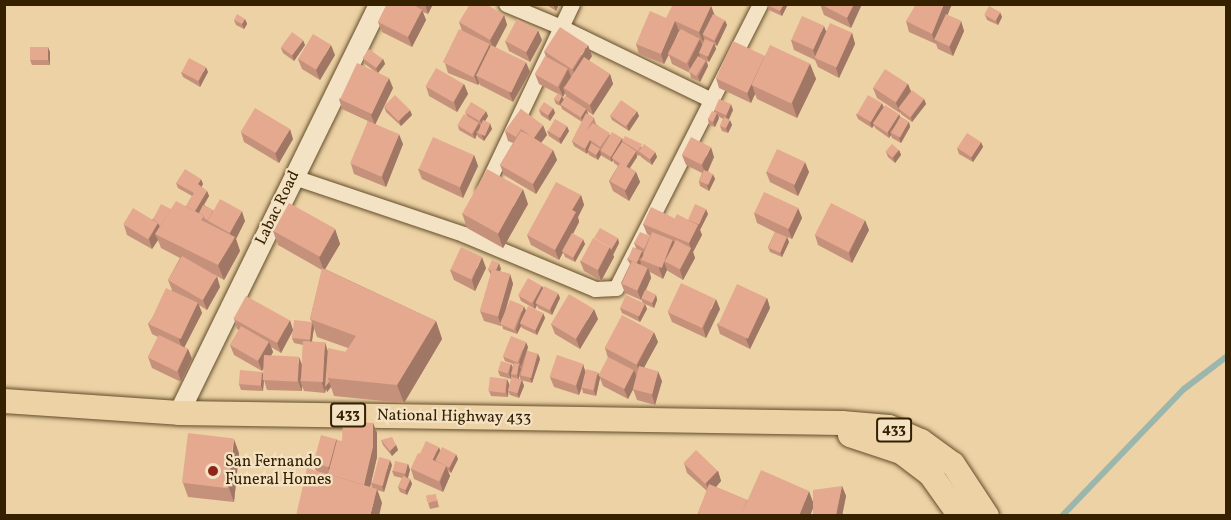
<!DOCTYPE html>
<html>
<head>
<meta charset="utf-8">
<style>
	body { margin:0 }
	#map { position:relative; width:1231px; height:520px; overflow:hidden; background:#ecd2a5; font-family:Vollkorn,serif }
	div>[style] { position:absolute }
	.stream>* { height:6px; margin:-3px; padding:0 3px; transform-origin:3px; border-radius:3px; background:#9ab6ad }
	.roads { filter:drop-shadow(0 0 2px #634c29) drop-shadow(0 0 2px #634c29) }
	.minor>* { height:15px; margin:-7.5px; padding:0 7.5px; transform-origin:7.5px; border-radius:7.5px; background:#f3e2c4 }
	.tertiary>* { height:20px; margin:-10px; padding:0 10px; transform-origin:10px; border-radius:10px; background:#f3e2c4 }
	.primary>* { height:24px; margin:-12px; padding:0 12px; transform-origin:12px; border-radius:12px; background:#ecd2a5 }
	.wall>* { inset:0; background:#c5917b }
	.shaded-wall>* { inset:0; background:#a07664 }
	.building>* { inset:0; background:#e5a98f; transform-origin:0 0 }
	.dots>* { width:16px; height:16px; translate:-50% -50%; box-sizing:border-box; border:3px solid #f3e2c4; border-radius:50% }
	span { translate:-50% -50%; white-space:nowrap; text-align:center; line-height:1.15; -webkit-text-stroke:4.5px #f3e2c4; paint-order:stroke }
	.shield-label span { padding:2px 4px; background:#f3e2c4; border:2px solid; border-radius:4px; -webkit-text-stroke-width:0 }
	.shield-label { font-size:15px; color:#352000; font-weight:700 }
	.street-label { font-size:16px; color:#352000 }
	.poi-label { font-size:16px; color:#352000 }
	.left { translate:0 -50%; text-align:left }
	.frame { position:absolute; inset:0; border:6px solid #352000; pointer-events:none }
</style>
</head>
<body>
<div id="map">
	<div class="stream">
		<i style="left:1062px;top:516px;width:176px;rotate:-46.2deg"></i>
		<i style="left:1184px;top:389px;width:53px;rotate:-37.3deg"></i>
	</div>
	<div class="roads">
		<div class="minor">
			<i style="left:506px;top:4px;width:60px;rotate:22.7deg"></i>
			<i style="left:561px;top:27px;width:165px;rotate:25.9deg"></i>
			<i style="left:294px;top:177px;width:178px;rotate:18.6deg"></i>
			<i style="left:463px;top:234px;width:143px;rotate:22.6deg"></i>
			<i style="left:595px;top:289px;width:21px;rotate:-3deg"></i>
			<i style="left:616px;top:288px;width:318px;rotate:-63.1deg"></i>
			<i style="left:484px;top:190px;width:206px;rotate:-64.7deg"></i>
		</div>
		<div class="tertiary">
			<i style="left:179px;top:413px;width:455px;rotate:-63.9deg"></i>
		</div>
		<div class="primary">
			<i style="left:4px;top:401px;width:175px;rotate:3.9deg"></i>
			<i style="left:179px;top:413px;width:663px;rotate:0.86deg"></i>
			<i style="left:842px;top:423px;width:47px;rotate:4.9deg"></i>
			<i style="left:889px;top:427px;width:35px;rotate:24deg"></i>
			<i style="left:921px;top:441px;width:39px;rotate:36deg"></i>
			<i style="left:953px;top:464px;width:62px;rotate:56.8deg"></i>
			<i style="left:850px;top:435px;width:54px;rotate:18.4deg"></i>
			<i style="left:901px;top:452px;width:38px;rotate:37deg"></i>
			<i style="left:931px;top:475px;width:50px;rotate:54.7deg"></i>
		</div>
	</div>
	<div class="wall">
		<i style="clip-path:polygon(387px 4px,433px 4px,428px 14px,423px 12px,426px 20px,412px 47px,382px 32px,378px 22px)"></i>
		<i style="clip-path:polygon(545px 4px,559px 4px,556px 11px)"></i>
		<i style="clip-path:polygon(788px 4px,782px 16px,769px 10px,767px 5px)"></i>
		<i style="clip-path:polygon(820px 4px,862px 4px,851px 28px,824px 15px)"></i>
		<i style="clip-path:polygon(952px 4px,947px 15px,961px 21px,964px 31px,953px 56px,938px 49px,936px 44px,909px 32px,906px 21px)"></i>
		<i style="clip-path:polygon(evenodd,711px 6px,714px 14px,727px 25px,717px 46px,715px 45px,716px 49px,709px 62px,707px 61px,708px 66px,700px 82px,691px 78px,690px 73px,672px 64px,669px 55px,664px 64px,639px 54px,636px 44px,666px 18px,711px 6px,679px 31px,680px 32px,670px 51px,679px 31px)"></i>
		<i style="clip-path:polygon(504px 15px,507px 25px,495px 47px,530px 72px,513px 102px,480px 85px,479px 83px,478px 85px,448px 73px,445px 63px,462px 31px,459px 22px)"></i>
		<i style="clip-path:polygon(985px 15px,1002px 17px,998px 25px,987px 20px)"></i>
		<i style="clip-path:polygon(245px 19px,247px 24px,244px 29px,236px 25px,234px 20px)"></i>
		<i style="clip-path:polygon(826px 31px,852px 33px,855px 44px,839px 78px,818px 67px,815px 60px,794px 50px,791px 40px)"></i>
		<i style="clip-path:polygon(542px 40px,530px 62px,509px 51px,505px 41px)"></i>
		<i style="clip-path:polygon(305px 45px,294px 61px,283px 53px,281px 48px)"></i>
		<i style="clip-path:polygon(evenodd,544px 51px,592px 56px,589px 61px,610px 74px,613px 84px,593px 115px,587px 111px,588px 114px,594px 118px,596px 124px,610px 135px,622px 138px,623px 140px,655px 152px,657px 157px,652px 165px,641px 157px,640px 155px,639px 156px,637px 155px,637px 157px,630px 168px,636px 172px,640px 182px,629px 201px,613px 191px,609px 181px,618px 166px,614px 163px,613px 160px,612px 162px,602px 156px,601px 155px,598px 160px,589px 155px,588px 152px,587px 154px,574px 146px,572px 141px,582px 122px,562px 109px,561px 106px,556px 104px,554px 99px,558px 94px,539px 84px,535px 74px,546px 57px,544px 51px,565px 93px,566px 96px,563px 99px,562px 96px,563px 97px,565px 93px)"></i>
		<i style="clip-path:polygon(50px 52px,50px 65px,32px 65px,30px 60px)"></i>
		<i style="clip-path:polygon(335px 55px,320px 80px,302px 69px,298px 59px)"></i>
		<i style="clip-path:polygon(765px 56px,810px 64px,816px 79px,797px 118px,757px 99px,755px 94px,751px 103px,719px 88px,716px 78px)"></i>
		<i style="clip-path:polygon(363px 58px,383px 59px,385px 64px,378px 73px,393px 88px,375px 124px,403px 144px,386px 187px,354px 174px,351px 164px,368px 121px,342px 109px,339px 99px,377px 73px,365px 64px)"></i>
		<i style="clip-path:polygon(181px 72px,208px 72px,200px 87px,183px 77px)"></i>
		<i style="clip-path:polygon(464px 84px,468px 94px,457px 112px,429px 96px,426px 86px)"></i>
		<i style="clip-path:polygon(908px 84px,911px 92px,924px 99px,926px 104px,912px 122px,901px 114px,900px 112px,900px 113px,877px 98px,873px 88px)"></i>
		<i style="clip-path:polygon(384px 106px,412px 115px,401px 126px,386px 112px)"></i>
		<i style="clip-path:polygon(884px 107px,909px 122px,910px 127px,901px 143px,892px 138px,891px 135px,889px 138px,875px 128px,874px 125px,872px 128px,858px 119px,856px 114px)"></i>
		<i style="clip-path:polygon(553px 108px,555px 113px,550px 121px,541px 115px,539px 110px)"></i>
		<i style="clip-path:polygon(521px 109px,547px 135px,541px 143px,553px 150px,557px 160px,536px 194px,504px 175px,500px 165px,513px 143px,508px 141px,505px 131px)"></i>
		<i style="clip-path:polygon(714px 110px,733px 110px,729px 119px,732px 125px,728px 133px,722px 131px,720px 126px,723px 119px,718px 116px,719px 118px,715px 127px,709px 125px,708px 119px,714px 112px)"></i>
		<i style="clip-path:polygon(465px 112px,488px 116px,485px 121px,492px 129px,484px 141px,478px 137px,477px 134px,475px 139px,459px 130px,458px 125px,467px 116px)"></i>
		<i style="clip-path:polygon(610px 115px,639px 116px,629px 131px,612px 120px)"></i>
		<i style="clip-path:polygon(547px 131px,569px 131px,561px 144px,549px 136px)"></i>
		<i style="clip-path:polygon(241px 132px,293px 139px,279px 163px,244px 142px)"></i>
		<i style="clip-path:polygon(981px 142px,983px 147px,973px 162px,959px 154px,957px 148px)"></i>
		<i style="clip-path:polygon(899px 150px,901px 155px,895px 163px,888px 157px,886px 152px)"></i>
		<i style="clip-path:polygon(474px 155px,478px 166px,463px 198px,422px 179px,418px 169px)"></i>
		<i style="clip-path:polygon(682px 155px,714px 157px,708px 171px,715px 179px,709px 191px,700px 186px,699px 181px,702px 173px,686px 165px)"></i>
		<i style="clip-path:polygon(766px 172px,809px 172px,798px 196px,770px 182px)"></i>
		<i style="clip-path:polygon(176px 183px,203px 184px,201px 187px,207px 191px,209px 196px,204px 205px,214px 211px,245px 221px,236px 239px,240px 251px,224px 280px,213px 274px,220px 287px,207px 310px,199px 305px,202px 313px,184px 347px,188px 349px,192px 359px,181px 382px,152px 368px,148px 357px,158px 337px,152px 334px,148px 324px,172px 290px,168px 280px,180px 258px,161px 248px,158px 240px,152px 249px,127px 235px,124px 225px,153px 219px,171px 209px,186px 206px,192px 196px,178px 188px)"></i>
		<i style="clip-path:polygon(581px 195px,584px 205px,578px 217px,579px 222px,573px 234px,585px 244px,575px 262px,565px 257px,563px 252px,559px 260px,531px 245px,527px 235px)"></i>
		<i style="clip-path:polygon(528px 204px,503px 248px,467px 228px,462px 213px)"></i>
		<i style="clip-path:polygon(798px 208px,802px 218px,792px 239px,787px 237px,789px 242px,782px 257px,770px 252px,768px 247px,775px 232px,757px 223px,754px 213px)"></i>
		<i style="clip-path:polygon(708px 214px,700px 230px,702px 235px,693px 252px,695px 258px,683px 280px,668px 271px,667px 270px,663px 279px,650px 272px,651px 278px,646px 290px,656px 295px,657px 300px,654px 308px,645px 304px,647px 309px,640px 322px,622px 313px,620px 308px,643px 303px,641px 299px,641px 300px,625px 293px,621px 283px,630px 264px,627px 259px,636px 248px,634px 243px,650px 236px,647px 234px,643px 224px,674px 219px,688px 220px)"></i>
		<i style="clip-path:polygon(evenodd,335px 229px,340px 244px,325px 269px,436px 321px,442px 339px,404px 403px,334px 396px,331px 387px,327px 392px,326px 388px,325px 393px,304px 391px,302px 386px,302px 391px,267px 390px,264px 380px,263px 391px,241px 390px,239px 384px,262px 372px,264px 376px,264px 368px,262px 371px,234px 355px,230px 345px,239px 330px,237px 329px,234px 319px,293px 329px,312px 322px,310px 319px,322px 270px,278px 245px,273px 231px,335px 229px,314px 328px,317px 337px,348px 348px,346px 352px,328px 351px,312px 341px,314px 328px,335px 229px,293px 331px,292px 338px,294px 343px,303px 345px,302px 364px,271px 356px,273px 352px,271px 347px,281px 353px,293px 331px)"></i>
		<i style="clip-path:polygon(869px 230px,852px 263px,818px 245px,815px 235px)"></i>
		<i style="clip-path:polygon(619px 243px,613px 255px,614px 257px,601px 281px,584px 271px,580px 261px)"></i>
		<i style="clip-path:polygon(486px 268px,475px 291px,454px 280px,450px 270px)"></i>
		<i style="clip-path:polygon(488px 269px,501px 269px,499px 271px,510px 274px,513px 284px,504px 316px,526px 310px,543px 313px,545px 318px,537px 335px,522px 328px,521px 326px,517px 334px,503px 329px,502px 325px,501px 326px,484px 321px,480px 311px,491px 275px)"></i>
		<i style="clip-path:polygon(542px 286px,543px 288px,560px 298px,552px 315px,538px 308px,537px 305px,535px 309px,521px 301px,519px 296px)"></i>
		<i style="clip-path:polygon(767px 298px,770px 308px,750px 349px,720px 334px,717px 324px)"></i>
		<i style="clip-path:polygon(720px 309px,706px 338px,672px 322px,668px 312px)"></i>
		<i style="clip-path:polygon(598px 319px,580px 349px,555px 334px,551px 324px)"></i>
		<i style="clip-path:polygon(658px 342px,644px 367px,662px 381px,655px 405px,637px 400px,633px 389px,628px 399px,603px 386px,600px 378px,596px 396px,583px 393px,582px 388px,579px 395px,554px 387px,550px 377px,583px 364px,585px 371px,599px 375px,608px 358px,605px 348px)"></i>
		<i style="clip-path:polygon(528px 347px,527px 351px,538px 354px,540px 359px,532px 383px,521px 380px,519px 376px,519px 379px,522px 380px,524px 386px,519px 398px,510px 395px,508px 390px,508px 397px,491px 396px,489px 391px,507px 379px,509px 384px,508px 389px,512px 377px,512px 376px,511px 379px,500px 376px,498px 371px,511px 364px,513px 367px,513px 364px,505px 361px,503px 356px)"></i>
		<i style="clip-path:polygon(373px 423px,377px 433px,377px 457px,370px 487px,372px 488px,371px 483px,392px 465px,384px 492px,377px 490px,382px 503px,316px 471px,313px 463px,336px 439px,337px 441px,342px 441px)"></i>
		<i style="clip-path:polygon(381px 440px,396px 445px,398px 450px,392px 456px,383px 445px)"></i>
		<i style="clip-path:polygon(440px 450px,458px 459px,451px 473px,448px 471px,450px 476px,443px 492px,414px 479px,411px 469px,419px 454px)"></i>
		<i style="clip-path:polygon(239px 453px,234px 502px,188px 497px,183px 483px)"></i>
		<i style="clip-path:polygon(684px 463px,718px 471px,721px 481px,716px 487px,747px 500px,813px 501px,842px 486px,846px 496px,842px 516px,813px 516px,813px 508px,810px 516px,699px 516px,698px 513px,707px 491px,687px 473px)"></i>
		<i style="clip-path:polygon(408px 464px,410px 470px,408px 478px,410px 479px,412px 484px,407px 495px,400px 492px,398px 487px,402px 478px,394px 476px,392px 471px)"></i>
		<i style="clip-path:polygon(437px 499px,439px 507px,430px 509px,428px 503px)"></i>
	</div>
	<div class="shaded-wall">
		<i style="clip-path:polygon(425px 4px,433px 4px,428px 14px)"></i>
		<i style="clip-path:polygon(553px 4px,559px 4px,556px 11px)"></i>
		<i style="clip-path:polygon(784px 4px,788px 4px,782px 16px,780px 11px)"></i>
		<i style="clip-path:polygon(854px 4px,862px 4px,851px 28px,847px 18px)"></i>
		<i style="clip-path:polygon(944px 4px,952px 4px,937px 41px,934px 39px,935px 44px,932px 34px)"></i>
		<i style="clip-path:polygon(711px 6px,715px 16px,703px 35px,704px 39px,703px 42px,699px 32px)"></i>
		<i style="clip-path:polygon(422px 10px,426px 20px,412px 47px,408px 37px)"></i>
		<i style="clip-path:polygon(1000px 12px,1002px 17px,998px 25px,996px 20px)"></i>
		<i style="clip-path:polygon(504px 15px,507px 25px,494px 50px,490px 40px)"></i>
		<i style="clip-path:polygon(245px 19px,247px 24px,244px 29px,242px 24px)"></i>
		<i style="clip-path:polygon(725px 20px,727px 25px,717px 46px,715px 41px)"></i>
		<i style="clip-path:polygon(675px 21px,679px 31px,664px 64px,661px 54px)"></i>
		<i style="clip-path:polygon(961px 21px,964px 31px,953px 56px,949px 46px)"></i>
		<i style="clip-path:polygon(824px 26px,828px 36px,816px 58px,813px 50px)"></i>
		<i style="clip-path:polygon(538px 30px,542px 40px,530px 62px,526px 52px)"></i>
		<i style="clip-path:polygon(852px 33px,855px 44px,839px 78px,836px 68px)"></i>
		<i style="clip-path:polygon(700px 39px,704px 49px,699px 53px,700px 57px,692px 74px,688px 64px)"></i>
		<i style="clip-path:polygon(303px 40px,305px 45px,294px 61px,292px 55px)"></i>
		<i style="clip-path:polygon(714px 43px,716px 49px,709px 62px,707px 57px)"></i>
		<i style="clip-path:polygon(490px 44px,493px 54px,476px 75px,479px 83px,478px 85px,474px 75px)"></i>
		<i style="clip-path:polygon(331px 45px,335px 55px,320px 80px,316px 70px)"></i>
		<i style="clip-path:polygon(588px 45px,592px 56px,576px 80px,573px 70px)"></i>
		<i style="clip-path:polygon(48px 47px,50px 52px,50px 65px,48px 59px)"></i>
		<i style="clip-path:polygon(765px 56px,752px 85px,755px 94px,751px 103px,747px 93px)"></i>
		<i style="clip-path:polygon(383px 59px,385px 64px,378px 73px,376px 68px)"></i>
		<i style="clip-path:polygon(706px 61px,708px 66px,700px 82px,698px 77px)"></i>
		<i style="clip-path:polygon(526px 62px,530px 72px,513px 102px,509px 92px)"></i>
		<i style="clip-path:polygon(810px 64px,816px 79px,797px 118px,792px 103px)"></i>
		<i style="clip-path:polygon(206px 67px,208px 72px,200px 87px,199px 81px)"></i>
		<i style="clip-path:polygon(568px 69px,572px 79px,563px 88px,565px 93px,563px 97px,559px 87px)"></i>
		<i style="clip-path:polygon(610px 74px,613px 84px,593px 115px,590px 105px)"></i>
		<i style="clip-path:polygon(389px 78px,393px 88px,375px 125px,371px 115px)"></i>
		<i style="clip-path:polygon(464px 84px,468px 94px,457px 112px,454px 102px)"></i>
		<i style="clip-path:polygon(908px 84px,912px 94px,899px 109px,900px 112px,900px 113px,896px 103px)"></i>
		<i style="clip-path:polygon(562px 96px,564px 101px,560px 104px,561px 107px,559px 102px)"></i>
		<i style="clip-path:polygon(924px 99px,926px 104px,912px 122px,911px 117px)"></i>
		<i style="clip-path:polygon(882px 103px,884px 108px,873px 123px,874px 125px,872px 128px,870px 123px)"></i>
		<i style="clip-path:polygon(731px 104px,733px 110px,728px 121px,726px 116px)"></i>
		<i style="clip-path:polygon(553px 108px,555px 113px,550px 121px,548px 116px)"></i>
		<i style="clip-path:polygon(586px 109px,588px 114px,583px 123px,581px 117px)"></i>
		<i style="clip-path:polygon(410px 110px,412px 115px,401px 126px,399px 121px)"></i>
		<i style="clip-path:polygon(486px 111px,488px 116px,482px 126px,480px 120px)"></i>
		<i style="clip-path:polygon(637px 111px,639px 116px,629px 131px,627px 126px)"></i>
		<i style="clip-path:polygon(717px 113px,719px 118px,715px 127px,713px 122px)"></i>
		<i style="clip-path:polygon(899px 114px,901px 119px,890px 132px,891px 135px,889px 138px,888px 132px)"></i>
		<i style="clip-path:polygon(730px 120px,732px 125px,728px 133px,726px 128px)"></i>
		<i style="clip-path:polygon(909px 122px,910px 127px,901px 143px,899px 138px)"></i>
		<i style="clip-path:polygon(479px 123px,481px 128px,476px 132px,477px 134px,475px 139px,473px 134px)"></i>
		<i style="clip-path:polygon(490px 123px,492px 129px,484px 141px,482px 136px)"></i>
		<i style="clip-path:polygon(543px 125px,547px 135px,537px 148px,534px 138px)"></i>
		<i style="clip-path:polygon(567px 126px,569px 131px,561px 144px,559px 139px)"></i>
		<i style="clip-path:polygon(290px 129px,293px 139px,279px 163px,275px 153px)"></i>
		<i style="clip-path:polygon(399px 134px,403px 144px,386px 187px,382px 177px)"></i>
		<i style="clip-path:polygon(622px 138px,623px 144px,612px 158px,613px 160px,612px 162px,610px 157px)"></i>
		<i style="clip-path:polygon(590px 140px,592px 146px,588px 150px,588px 152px,587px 154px,585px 149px)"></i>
		<i style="clip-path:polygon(981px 142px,983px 147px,973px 162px,971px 157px)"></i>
		<i style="clip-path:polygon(711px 147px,714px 157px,706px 175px,702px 165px)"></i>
		<i style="clip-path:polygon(600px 149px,601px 155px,598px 160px,596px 155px)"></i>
		<i style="clip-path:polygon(553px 150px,557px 160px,536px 194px,533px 184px)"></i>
		<i style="clip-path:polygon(899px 150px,901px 155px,895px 163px,893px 158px)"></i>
		<i style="clip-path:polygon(636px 151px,637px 157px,627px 172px,626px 167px)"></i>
		<i style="clip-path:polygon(655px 152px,657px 157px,652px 165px,650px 159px)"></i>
		<i style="clip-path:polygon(474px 155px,478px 166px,463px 198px,460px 188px)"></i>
		<i style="clip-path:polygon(805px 162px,809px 172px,798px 196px,794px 186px)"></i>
		<i style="clip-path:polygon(636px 172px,640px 182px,629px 201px,625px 191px)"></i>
		<i style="clip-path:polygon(713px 174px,715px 179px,709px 191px,707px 185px)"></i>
		<i style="clip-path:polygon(201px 179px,203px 184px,200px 190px,198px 184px)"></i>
		<i style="clip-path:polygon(523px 189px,528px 204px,503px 248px,498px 234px)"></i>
		<i style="clip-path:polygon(207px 191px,209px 196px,196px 218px,194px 213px)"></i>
		<i style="clip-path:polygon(581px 195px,584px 205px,578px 217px,579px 222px,559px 260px,555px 250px,572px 210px)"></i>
		<i style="clip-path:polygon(798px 208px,802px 218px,792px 239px,788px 229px)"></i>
		<i style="clip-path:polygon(706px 209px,708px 214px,700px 230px,702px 235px,693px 252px,695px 258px,683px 280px,680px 270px,691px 249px,689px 243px)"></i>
		<i style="clip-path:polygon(242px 211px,245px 221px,236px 239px,240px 251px,224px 280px,218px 265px,233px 241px,230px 233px)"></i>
		<i style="clip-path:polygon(865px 220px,869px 230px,852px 263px,849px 253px)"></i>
		<i style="clip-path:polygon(158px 223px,162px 233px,155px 234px,158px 240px,152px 249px,149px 239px)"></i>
		<i style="clip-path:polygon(335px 229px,340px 244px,324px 271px,319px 257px)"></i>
		<i style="clip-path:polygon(787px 237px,789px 242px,782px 257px,780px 252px)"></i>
		<i style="clip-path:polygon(618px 238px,619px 243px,613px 255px,611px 250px)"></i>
		<i style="clip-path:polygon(583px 239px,585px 244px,575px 262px,573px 257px)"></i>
		<i style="clip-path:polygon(673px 240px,677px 250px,664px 261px,667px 270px,663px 279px,659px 268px)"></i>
		<i style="clip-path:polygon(610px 247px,614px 257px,601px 281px,598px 271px)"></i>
		<i style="clip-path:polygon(642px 251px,644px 256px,639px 259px,641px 263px,638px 268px,636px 263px)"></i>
		<i style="clip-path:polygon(482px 257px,486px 268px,475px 291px,472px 280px)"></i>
		<i style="clip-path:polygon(499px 263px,501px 269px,497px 277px,495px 272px)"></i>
		<i style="clip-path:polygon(648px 268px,651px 278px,641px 300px,637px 290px)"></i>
		<i style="clip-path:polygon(510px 274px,513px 284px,501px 326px,498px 316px)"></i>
		<i style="clip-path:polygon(217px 276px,220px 287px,207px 310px,203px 300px)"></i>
		<i style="clip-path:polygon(542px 286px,544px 291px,536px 303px,537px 305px,535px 309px,533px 303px)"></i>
		<i style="clip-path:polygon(558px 293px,560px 298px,552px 315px,550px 309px)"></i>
		<i style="clip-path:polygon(656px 295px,657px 300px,654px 308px,652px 303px)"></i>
		<i style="clip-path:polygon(767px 298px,770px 308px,750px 349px,746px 339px)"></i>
		<i style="clip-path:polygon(716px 299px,720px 309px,706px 338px,703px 328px)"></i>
		<i style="clip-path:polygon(198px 303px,202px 313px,183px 350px,179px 340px)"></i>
		<i style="clip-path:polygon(645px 304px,647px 309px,640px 322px,638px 317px)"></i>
		<i style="clip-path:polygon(524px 306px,526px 311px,520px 323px,521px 326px,517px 334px,516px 329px)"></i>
		<i style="clip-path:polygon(594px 309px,598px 319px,580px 349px,576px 339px)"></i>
		<i style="clip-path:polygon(543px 313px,545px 318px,537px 335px,535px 330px)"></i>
		<i style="clip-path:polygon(290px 320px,293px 330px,281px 353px,277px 343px)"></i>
		<i style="clip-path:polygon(436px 321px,442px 339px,404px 403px,397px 385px)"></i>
		<i style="clip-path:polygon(312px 323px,314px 328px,311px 346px,310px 340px)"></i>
		<i style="clip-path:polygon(654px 332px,658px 342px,640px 375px,637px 365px)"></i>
		<i style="clip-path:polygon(269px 342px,273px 352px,262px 371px,258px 361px)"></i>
		<i style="clip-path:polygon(325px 342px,328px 352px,326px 386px,329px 382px,331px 387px,327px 392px,326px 388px,325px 393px,322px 383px)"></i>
		<i style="clip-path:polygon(526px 342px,528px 347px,521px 367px,519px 362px)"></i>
		<i style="clip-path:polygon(188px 349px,192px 359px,181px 382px,178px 371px)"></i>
		<i style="clip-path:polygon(538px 354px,540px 359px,532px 383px,530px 378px)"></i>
		<i style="clip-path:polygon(299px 357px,303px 367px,300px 381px,302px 386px,302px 391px,298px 381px)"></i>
		<i style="clip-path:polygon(511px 364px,513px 369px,511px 374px,511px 379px,509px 374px)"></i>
		<i style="clip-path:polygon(519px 364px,521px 369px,519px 375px,519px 380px,517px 375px)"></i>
		<i style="clip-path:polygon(583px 364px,586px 374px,579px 395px,576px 385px)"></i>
		<i style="clip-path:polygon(634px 370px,638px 380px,628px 399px,624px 389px)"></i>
		<i style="clip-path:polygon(658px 371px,662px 381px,655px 405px,652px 395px)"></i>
		<i style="clip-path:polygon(262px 372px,264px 377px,263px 391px,261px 386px)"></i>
		<i style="clip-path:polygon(598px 372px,600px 378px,596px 396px,594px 391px)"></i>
		<i style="clip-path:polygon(507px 379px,509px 384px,508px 397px,506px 392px)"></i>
		<i style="clip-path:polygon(522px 380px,524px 386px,519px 398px,517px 393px)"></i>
		<i style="clip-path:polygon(373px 423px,377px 433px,377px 457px,368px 496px,364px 486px)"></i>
		<i style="clip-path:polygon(234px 439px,239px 453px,234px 502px,229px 488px)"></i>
		<i style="clip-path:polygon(336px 439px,340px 449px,332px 478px,328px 468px)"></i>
		<i style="clip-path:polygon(396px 445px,398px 450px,392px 456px,390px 451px)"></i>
		<i style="clip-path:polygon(439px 447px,441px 453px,437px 461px,432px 461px)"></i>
		<i style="clip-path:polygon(456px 454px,458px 459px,451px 473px,449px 468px)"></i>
		<i style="clip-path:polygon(390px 460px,392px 465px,384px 492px,382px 486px)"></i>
		<i style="clip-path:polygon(408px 464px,410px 470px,407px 480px,405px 474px)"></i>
		<i style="clip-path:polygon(446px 466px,450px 476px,443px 492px,440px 482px)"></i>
		<i style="clip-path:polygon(718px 471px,721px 481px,710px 494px,706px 483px)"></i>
		<i style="clip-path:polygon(410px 479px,412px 484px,407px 495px,405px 490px)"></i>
		<i style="clip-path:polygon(842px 486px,846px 496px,842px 516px,836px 516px)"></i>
		<i style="clip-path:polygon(377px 489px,382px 503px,379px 516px,370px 516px)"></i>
		<i style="clip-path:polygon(809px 491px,814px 505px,810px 516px,799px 516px)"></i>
	</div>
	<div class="building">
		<i style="clip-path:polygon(387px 4px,412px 4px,422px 10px,408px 37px,378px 22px)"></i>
		<i style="clip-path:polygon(470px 4px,486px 4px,504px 15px,490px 40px,459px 22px)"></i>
		<i style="clip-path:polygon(673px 4px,708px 4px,711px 6px,699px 32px,675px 21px,661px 54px,636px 44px,650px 11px,666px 18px)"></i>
		<i style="clip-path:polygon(767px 4px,784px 4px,780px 11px,767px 5px)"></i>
		<i style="clip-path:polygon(820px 4px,854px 4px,847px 18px)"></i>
		<i style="clip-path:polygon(916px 4px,944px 4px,932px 34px,906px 21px)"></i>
		<i style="left:989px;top:6px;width:13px;height:10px;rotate:29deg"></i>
		<i style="clip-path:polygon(237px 14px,245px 19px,242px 24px,234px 20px)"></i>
		<i style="left:713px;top:14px;width:13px;height:23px;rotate:27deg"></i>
		<i style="left:946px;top:14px;width:17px;height:28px;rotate:25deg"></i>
		<i style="left:802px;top:16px;width:24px;height:26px;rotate:24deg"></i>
		<i style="left:517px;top:19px;width:24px;height:25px;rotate:28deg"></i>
		<i style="left:830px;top:23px;width:24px;height:38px;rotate:24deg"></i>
		<i style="left:560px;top:27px;width:33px;height:29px;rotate:33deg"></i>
		<i style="left:459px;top:29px;width:34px;height:37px;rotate:26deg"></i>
		<i style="left:681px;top:29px;width:21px;height:28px;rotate:28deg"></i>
		<i style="left:292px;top:32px;width:14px;height:19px;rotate:36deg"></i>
		<i style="left:313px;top:34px;width:21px;height:29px;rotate:31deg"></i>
		<i style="left:705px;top:39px;width:10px;height:15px;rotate:24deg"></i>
		<i style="left:733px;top:41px;width:35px;height:41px;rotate:25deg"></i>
		<i style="left:491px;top:45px;width:39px;height:34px;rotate:26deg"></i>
		<i style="left:770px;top:45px;width:44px;height:44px;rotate:25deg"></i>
		<i style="left:30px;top:47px;width:18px;height:13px"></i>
		<i style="left:369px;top:49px;width:17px;height:11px;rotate:36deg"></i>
		<i style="left:545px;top:56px;width:26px;height:21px;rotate:29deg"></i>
		<i style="left:698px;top:56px;width:9px;height:18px;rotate:32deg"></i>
		<i style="left:584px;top:57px;width:31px;height:37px;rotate:33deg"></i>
		<i style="left:189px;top:58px;width:19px;height:16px;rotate:28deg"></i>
		<i style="left:357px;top:63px;width:35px;height:40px;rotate:25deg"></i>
		<i style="left:436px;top:68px;width:32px;height:21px;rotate:30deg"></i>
		<i style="left:885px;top:69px;width:27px;height:22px;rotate:33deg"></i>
		<i style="left:912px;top:90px;width:15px;height:23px;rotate:37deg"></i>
		<i style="clip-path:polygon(558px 93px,562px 96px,559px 102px,554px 99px)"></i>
		<i style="left:395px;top:95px;width:21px;height:16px;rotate:45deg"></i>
		<i style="left:868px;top:95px;width:16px;height:22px;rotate:30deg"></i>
		<i style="left:566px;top:96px;width:24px;height:10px;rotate:33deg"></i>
		<i style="left:719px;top:99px;width:13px;height:12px;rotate:23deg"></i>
		<i style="left:621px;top:100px;width:19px;height:19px;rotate:35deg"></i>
		<i style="left:471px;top:102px;width:17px;height:12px;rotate:31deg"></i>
		<i style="left:544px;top:102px;width:11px;height:9px;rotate:34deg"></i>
		<i style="left:885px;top:105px;width:17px;height:22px;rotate:33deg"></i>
		<i style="left:255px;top:108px;width:41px;height:28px;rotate:31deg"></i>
		<i style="clip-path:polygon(521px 109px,543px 125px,534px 138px,553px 150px,533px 184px,500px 165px,521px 131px,531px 136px,521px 129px,516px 137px,505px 131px)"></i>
		<i style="clip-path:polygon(712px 111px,717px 113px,713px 122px,708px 119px)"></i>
		<i style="clip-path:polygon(586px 113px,594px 118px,586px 131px,593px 123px,610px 133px,600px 147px,590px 140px,585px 149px,572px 141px)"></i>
		<i style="left:464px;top:114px;width:17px;height:13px;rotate:31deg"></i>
		<i style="clip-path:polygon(724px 117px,730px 120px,726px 128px,720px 126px)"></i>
		<i style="left:900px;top:117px;width:10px;height:18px;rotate:29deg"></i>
		<i style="left:555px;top:119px;width:14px;height:14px;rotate:30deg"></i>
		<i style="left:483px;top:120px;width:8px;height:14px;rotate:23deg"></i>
		<i style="left:368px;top:121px;width:34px;height:46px;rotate:23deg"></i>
		<i style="left:612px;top:132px;width:12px;height:22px;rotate:31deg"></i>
		<i style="left:967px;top:133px;width:17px;height:18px;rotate:33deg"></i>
		<i style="clip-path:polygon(625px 136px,642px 144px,638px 151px,622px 141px)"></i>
		<i style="left:433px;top:137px;width:45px;height:35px;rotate:24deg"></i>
		<i style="left:691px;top:137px;width:22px;height:20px;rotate:27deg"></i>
		<i style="left:622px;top:142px;width:17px;height:19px;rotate:33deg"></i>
		<i style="clip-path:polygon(591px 143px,600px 149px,596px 155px,588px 150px)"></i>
		<i style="left:644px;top:144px;width:14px;height:9px;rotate:36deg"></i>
		<i style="left:892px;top:144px;width:9px;height:10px;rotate:41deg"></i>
		<i style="left:777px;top:149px;width:31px;height:25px;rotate:25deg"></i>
		<i style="left:620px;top:163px;width:18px;height:21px;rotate:29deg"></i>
		<i style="clip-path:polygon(185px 169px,201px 179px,198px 184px,207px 191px,195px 211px,186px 206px,194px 193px,176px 183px)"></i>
		<i style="left:487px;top:169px;width:41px;height:51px;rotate:29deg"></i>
		<i style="left:704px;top:170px;width:10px;height:12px;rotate:24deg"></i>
		<i style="clip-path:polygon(556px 182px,581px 195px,572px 210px,576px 212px,555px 250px,527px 235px)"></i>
		<i style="left:764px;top:192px;width:38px;height:23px;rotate:25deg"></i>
		<i style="left:220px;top:199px;width:25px;height:25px;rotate:29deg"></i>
		<i style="clip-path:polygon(176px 201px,204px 216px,201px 220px,235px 237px,218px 265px,155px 234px)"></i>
		<i style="left:289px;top:203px;width:53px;height:32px;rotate:29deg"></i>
		<i style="left:831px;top:203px;width:38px;height:36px;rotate:27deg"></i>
		<i style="clip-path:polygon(161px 204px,171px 209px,160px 226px,158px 223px,153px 219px)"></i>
		<i style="left:695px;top:204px;width:12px;height:17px;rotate:24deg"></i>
		<i style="clip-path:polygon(203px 205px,213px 210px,208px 220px,205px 219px,204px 216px,199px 213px)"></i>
		<i style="clip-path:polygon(651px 207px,674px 218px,673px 221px,677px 214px,698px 225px,689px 243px,643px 224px)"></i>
		<i style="left:133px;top:208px;width:29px;height:19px;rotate:31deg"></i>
		<i style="clip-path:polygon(600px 228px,618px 238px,611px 250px,610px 247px,594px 238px)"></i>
		<i style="clip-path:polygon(640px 232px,650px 236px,644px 249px,634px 243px)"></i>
		<i style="left:652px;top:232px;width:22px;height:30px;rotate:21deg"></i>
		<i style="left:775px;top:232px;width:13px;height:17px;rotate:23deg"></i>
		<i style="left:572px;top:233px;width:13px;height:21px;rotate:29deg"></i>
		<i style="left:593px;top:238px;width:19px;height:26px;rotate:28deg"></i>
		<i style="left:676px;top:240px;width:17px;height:24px;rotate:28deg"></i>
		<i style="left:461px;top:247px;width:23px;height:25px;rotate:25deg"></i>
		<i style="left:633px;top:247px;width:10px;height:13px;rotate:24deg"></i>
		<i style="left:182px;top:256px;width:40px;height:28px;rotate:30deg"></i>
		<i style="clip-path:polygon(492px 260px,499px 263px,496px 270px,492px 269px,492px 271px,488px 269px)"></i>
		<i style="left:632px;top:261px;width:17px;height:25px;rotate:24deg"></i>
		<i style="clip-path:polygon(322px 268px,436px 321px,397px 385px,328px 378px,356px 336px,310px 319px)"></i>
		<i style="left:492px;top:269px;width:19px;height:44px;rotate:16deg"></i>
		<i style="left:528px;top:278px;width:16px;height:20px;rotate:30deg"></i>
		<i style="left:681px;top:283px;width:38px;height:32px;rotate:25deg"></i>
		<i style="left:737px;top:284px;width:33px;height:45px;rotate:25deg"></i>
		<i style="left:544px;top:286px;width:16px;height:19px;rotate:27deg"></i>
		<i style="left:166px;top:288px;width:35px;height:40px;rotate:25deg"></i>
		<i style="left:645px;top:290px;width:12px;height:9px;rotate:24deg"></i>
		<i style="left:569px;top:294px;width:29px;height:35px;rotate:31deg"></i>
		<i style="left:626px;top:295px;width:21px;height:14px;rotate:25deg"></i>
		<i style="left:246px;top:296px;width:50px;height:26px;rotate:29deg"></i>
		<i style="left:510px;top:300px;width:15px;height:26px;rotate:23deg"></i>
		<i style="left:528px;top:306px;width:17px;height:19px;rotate:25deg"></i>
		<i style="left:622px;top:315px;width:36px;height:37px;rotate:28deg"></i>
		<i style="left:294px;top:320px;width:18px;height:18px;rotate:6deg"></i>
		<i style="left:241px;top:326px;width:32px;height:22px;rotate:30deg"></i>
		<i style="left:159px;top:335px;width:32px;height:25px;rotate:26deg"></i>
		<i style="left:511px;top:336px;width:16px;height:22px;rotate:22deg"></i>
		<i style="left:303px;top:341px;width:22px;height:40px;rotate:3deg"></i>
		<i style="clip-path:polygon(328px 348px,346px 352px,328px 378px,329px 382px,325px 387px)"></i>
		<i style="left:527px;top:351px;width:11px;height:25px;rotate:15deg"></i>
		<i style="left:264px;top:355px;width:35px;height:25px;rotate:3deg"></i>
		<i style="left:557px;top:355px;width:28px;height:23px;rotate:19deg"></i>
		<i style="left:608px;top:357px;width:29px;height:21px;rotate:27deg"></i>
		<i style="left:501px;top:361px;width:10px;height:10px;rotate:17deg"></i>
		<i style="clip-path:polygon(514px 363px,519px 364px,517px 375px,511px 374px)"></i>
		<i style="left:639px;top:366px;width:20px;height:24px;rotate:15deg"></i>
		<i style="left:586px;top:369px;width:12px;height:19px;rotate:14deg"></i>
		<i style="left:240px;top:370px;width:22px;height:14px;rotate:5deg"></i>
		<i style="left:490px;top:377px;width:17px;height:14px;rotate:7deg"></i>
		<i style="left:512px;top:377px;width:10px;height:14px;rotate:17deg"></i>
		<i style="clip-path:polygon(343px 421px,373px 423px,373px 447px,364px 485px,328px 474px,337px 440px,342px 441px)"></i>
		<i style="left:188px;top:433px;width:46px;height:50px;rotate:7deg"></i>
		<i style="left:321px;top:435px;width:16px;height:29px;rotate:15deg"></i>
		<i style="clip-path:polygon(392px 437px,396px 445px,390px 451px,381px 440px)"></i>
		<i style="left:426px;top:441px;width:14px;height:15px;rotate:25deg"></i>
		<i style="left:442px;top:447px;width:16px;height:15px;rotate:27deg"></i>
		<i style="left:696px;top:450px;width:30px;height:18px;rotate:44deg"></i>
		<i style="left:418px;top:453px;width:31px;height:17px;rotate:25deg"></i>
		<i style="left:379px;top:457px;width:11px;height:27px;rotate:15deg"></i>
		<i style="left:395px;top:461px;width:13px;height:10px;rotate:13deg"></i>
		<i style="clip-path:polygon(307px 468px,377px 489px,370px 516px,296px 516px)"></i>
		<i style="clip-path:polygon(761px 470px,809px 491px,799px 516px,741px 515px)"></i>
		<i style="left:403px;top:476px;width:8px;height:12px;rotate:23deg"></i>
		<i style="clip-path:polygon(709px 484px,747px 500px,741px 516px,704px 516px,698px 513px)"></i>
		<i style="clip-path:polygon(842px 486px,836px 515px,813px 516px,813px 490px)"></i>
		<i style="left:436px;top:494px;width:7px;height:10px;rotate:82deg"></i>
	</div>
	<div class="dots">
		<i style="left:213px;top:471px;background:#8f2418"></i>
	</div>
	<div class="shield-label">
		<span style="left:348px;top:415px">433</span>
		<span style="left:894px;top:430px">433</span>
	</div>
	<div class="street-label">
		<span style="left:278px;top:208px;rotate:-64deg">Labac Road</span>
		<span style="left:454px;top:417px;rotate:1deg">National Highway 433</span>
	</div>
	<div class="poi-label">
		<span class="left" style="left:225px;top:471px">San Fernando<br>Funeral Homes</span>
	</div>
	<div class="frame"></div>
</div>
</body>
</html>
